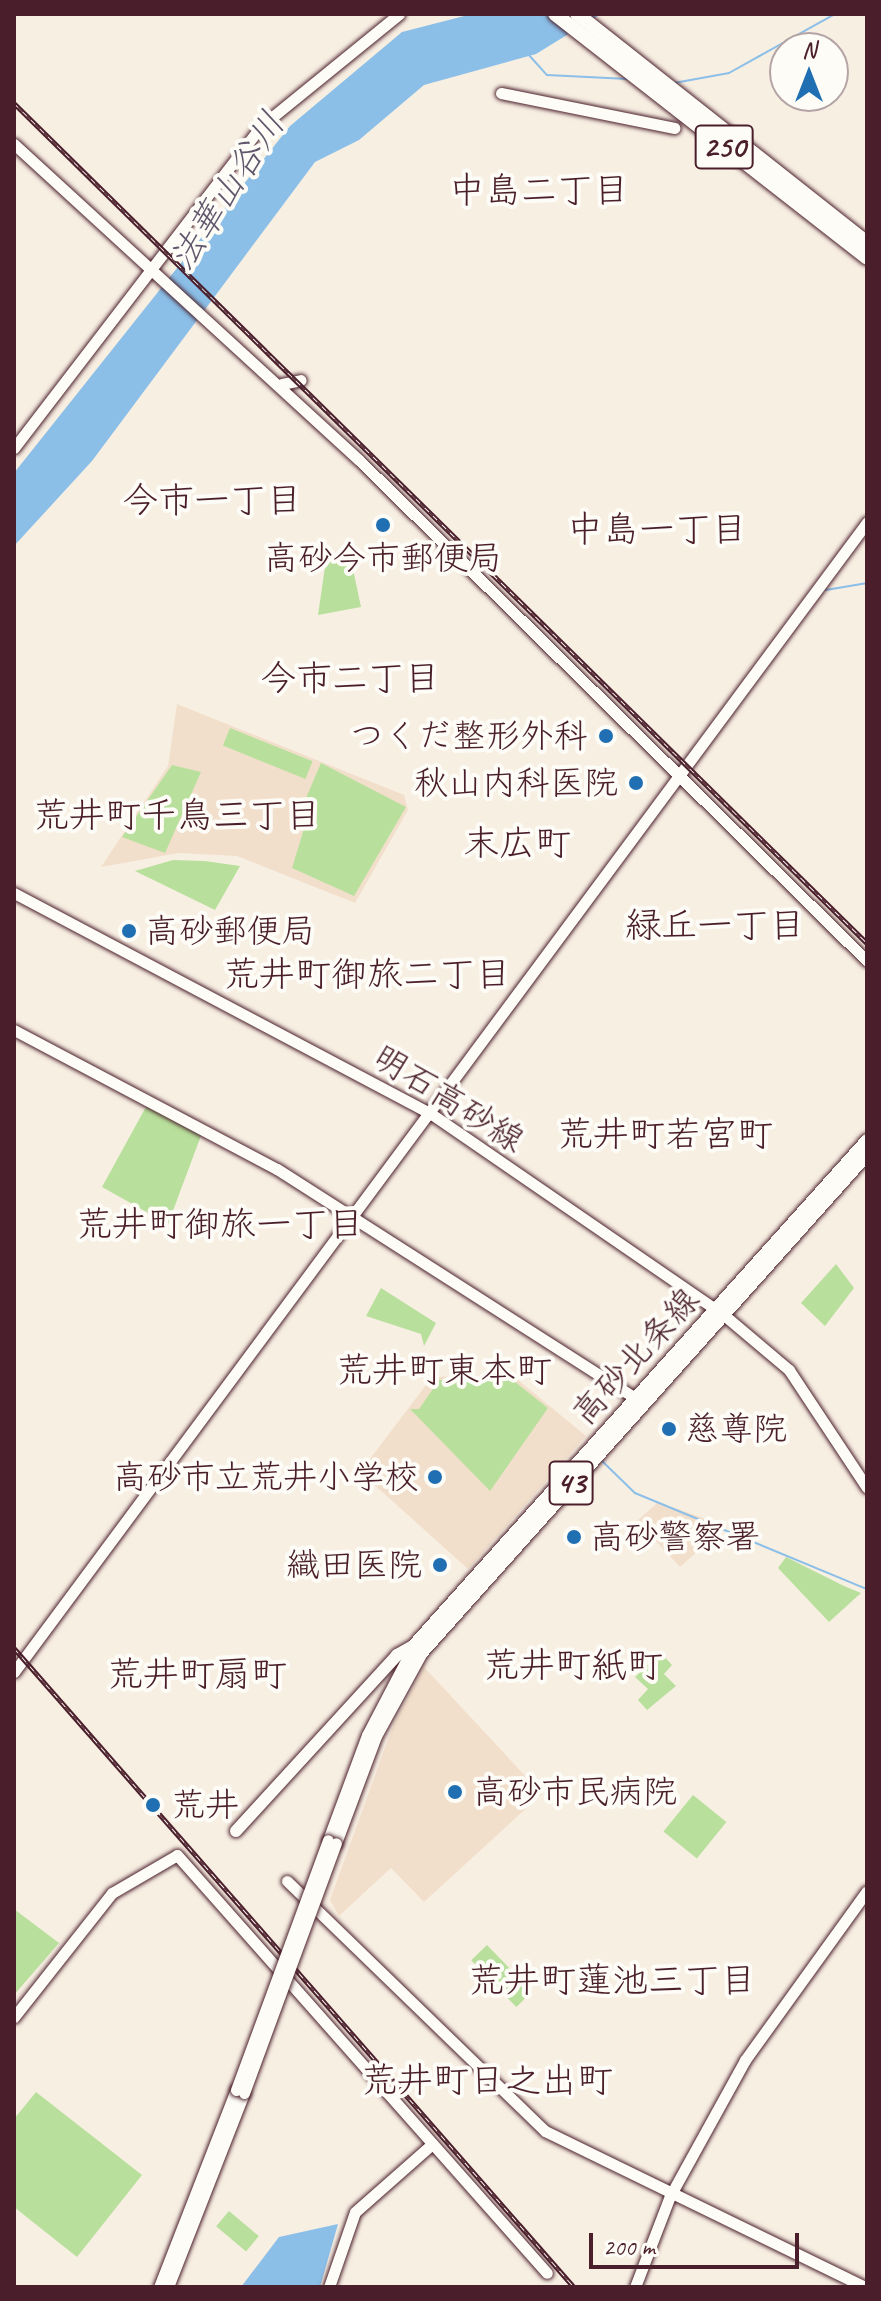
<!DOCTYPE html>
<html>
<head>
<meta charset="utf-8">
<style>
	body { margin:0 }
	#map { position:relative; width:881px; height:2301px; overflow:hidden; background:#f8efe3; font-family:Caveat,"Klee One",sans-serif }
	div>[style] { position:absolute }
	.built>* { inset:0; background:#f2dfcb }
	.green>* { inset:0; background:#b8e09c; transform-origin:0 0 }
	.water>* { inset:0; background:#8bbfe8 }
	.stream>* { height:2px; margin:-1px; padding:0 1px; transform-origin:1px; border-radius:1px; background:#8bbfe8 }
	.roads { filter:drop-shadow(0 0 2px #4a1f2b) drop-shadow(0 0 2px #4a1f2b) }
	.secondary>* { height:11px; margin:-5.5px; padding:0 5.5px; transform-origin:5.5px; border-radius:5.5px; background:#fdfcf7 }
	.primary>* { height:12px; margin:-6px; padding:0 6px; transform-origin:6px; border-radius:6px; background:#fdfcf7 }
	.highway>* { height:14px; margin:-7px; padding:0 7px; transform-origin:7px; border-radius:7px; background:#fdfcf7 }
	.rail>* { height:5px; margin-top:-2.5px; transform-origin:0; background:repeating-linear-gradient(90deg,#fdfcf7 0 6px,#4a1f2b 0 12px); box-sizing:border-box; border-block:2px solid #4a1f2b }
	.bridges { filter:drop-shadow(0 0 2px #4a1f2b) drop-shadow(0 0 2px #4a1f2b) }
	.secondary-bridge>* { height:11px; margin:-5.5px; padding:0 5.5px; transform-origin:5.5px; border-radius:5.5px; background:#fdfcf7 }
	.dots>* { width:22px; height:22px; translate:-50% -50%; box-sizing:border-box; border:4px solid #fdfcf7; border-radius:50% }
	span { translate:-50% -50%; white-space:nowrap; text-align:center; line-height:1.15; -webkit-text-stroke:8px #fdfcf7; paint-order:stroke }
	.shield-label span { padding:2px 6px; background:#fdfcf7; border:2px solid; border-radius:6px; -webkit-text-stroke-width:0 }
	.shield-label { font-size:32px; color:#4a1f2b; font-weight:700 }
	.poi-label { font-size:34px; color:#4a1f2b }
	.right { translate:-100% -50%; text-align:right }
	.left { translate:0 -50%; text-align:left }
	.street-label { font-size:34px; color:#4a1f2b }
	.water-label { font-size:36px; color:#61576d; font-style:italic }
	.neighbourhood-label { font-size:36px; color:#4a1f2b }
	.frame { position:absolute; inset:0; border:16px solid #4a1f2b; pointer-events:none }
	.north { position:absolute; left:769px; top:32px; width:80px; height:80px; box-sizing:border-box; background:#fdfcf7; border:2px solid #b5a4a5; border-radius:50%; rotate:0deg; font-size:22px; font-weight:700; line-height:32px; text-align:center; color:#4a1f2b }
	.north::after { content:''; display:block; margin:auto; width:28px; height:36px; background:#1f6fb2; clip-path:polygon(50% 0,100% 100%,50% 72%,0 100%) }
	.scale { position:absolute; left:589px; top:2233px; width:210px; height:36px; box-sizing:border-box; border:4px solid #4a1f2b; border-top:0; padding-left:10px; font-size:24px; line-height:28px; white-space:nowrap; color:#4a1f2b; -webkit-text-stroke:6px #fdfcf7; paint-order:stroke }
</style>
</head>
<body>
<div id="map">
	<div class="built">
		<i style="clip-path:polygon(177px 704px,404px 795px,408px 810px,355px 903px,237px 856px,179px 853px,101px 867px,168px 766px)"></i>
		<i style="clip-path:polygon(512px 1375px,586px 1436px,468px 1569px,360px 1472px,432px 1377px)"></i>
		<i style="clip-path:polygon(658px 1502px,726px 1526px,680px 1567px,637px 1521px)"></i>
		<i style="clip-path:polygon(424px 1667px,542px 1794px,424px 1902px,391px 1868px,339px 1916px,330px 1900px,394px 1723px)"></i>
	</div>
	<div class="green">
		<i style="clip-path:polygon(350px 555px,361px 607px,318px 615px,326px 560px)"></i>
		<i style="left:230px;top:728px;width:89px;height:19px;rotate:22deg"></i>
		<i style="clip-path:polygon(321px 763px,406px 807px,354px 896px,292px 868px,310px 809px,303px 805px)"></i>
		<i style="clip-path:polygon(172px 765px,201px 772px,165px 853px,122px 837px)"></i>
		<i style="clip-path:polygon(173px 860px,205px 861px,240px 866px,215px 910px,135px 871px)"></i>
		<i style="clip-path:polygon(147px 1105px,202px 1133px,168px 1224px,102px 1187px)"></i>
		<i style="clip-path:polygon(836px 1264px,854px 1288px,825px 1326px,801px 1303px)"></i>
		<i style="clip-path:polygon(381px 1288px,436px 1323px,424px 1346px,421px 1334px,366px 1316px)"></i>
		<i style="clip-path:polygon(510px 1378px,548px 1408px,490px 1491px,410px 1409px,419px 1409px,439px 1380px)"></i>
		<i style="clip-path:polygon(786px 1557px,844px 1586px,861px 1593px,829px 1622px,778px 1568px)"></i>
		<i style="clip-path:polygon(661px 1653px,672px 1665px,664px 1674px,676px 1686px,647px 1710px,638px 1700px,648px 1689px,635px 1677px)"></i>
		<i style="left:693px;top:1795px;width:43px;height:47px;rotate:39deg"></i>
		<i style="clip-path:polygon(14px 1909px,59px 1943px,14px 1995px)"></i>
		<i style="left:487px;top:1945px;width:65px;height:22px;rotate:46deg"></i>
		<i style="clip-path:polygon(36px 2092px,142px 2175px,77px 2257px,14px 2207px,14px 2119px)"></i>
		<i style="left:229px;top:2211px;width:39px;height:20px;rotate:40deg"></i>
	</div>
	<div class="water">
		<i style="clip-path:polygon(472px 14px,601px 14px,536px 54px,424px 85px,359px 140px,315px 162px,92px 461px,14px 546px,14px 473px,290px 126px,402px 32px)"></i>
		<i style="clip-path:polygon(338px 2224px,320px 2287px,241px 2287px,279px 2237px)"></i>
	</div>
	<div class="stream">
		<i style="left:528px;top:54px;width:28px;rotate:48deg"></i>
		<i style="left:547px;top:75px;width:81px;rotate:2.8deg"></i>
		<i style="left:674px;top:83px;width:56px;rotate:-10.3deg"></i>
		<i style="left:729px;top:73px;width:121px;rotate:-29.1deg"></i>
		<i style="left:826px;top:590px;width:42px;rotate:-9.7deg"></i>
		<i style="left:600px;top:1459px;width:49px;rotate:44.2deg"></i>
		<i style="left:635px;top:1493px;width:251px;rotate:22.5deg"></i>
	</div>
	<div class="roads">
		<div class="secondary">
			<i style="left:501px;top:93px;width:177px;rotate:11.4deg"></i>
			<i style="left:14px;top:144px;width:468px;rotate:42.5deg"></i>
			<i style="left:359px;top:460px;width:713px;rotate:44.6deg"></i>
			<i style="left:282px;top:384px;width:19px;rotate:-12deg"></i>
			<i style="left:14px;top:448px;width:404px;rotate:-52.5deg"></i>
			<i style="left:260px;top:127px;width:179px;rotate:-39.1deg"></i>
			<i style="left:14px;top:893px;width:471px;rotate:27.9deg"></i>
			<i style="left:430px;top:1113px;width:357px;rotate:34.5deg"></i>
			<i style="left:724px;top:1315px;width:85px;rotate:40.2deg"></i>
			<i style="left:789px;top:1370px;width:141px;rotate:56.5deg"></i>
			<i style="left:14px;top:1030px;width:297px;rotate:27.9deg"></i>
			<i style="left:277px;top:1169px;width:424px;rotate:32.6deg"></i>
			<i style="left:14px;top:1672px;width:1432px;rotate:-53.43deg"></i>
			<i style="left:328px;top:1840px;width:112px;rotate:-69.6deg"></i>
			<i style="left:367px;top:1735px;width:99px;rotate:-62.4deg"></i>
			<i style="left:336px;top:1843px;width:114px;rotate:-69.5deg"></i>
			<i style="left:376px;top:1736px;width:94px;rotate:-61.2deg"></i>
			<i style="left:287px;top:1881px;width:359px;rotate:44.1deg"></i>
			<i style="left:545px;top:2131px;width:356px;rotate:26deg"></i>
			<i style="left:14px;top:2017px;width:158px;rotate:-51.7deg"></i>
			<i style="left:112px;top:1893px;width:75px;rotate:-30.3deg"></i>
			<i style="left:177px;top:1855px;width:558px;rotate:48.49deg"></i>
			<i style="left:159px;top:2287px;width:212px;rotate:-68.7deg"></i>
			<i style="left:168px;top:2287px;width:208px;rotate:-68.6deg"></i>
			<i style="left:329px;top:2287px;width:79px;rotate:-70.9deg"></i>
			<i style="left:355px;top:2212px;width:103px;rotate:-41.4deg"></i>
			<i style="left:635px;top:2287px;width:97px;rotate:-69deg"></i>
			<i style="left:670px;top:2196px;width:155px;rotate:-61.1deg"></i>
			<i style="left:745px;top:2060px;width:208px;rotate:-54.2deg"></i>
		</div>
		<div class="primary">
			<i style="left:413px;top:1646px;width:11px;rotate:45deg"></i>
			<i style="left:421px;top:1654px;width:669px;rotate:-48.21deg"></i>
			<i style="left:236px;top:1831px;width:239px;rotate:-47.5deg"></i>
			<i style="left:397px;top:1655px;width:18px;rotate:-29deg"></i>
			<i style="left:413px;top:1646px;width:680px;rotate:-48.1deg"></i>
		</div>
		<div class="highway">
			<i style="left:555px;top:14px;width:396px;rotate:38deg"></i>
			<i style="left:577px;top:14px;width:370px;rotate:38.3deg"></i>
		</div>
	</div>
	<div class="rail">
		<i style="left:14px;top:103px;width:1197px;rotate:44.56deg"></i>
		<i style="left:14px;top:1648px;width:850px;rotate:48.77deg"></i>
	</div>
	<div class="bridges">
		<div class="secondary-bridge">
			<i style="left:236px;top:2090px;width:266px;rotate:-69.8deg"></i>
			<i style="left:244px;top:2093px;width:266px;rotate:-69.8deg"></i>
		</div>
	</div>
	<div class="dots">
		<i style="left:383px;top:525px;background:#1f6fb2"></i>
		<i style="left:606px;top:736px;background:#1f6fb2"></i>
		<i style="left:636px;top:783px;background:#1f6fb2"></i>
		<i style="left:129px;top:931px;background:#1f6fb2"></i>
		<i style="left:669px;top:1429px;background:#1f6fb2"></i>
		<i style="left:435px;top:1477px;background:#1f6fb2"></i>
		<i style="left:574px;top:1537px;background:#1f6fb2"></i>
		<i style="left:440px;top:1565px;background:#1f6fb2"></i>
		<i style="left:455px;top:1792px;background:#1f6fb2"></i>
		<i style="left:153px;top:1805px;background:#1f6fb2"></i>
	</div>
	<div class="shield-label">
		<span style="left:724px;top:147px">250</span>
		<span style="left:571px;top:1483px">43</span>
	</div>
	<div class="poi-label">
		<span style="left:383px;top:558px">高砂今市郵便局</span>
		<span class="right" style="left:588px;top:736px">つくだ整形外科</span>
		<span class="right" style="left:618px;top:783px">秋山内科医院</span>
		<span class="left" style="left:145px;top:931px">高砂郵便局</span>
		<span class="left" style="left:685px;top:1429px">慈尊院</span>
		<span class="right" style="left:419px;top:1477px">高砂市立荒井小学校</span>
		<span class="left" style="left:590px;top:1537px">高砂警察署</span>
		<span class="right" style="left:422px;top:1565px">織田医院</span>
		<span class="left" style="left:473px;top:1792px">高砂市民病院</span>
		<span class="left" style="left:171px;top:1805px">荒井</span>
	</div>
	<div class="street-label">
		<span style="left:449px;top:1098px;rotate:32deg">明石高砂線</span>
		<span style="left:635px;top:1356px;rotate:-48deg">高砂北条線</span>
	</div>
	<div class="water-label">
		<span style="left:227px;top:191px;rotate:-57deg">法華山谷川</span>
	</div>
	<div class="neighbourhood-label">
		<span style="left:539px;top:191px">中島二丁目</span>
		<span style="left:212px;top:501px">今市一丁目</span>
		<span style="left:657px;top:530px">中島一丁目</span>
		<span style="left:350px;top:679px">今市二丁目</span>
		<span style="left:177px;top:816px">荒井町千鳥三丁目</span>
		<span style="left:517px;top:844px">末広町</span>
		<span style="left:715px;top:926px">緑丘一丁目</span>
		<span style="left:367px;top:975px">荒井町御旅二丁目</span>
		<span style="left:665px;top:1135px">荒井町若宮町</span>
		<span style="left:220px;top:1225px">荒井町御旅一丁目</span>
		<span style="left:444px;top:1371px">荒井町東本町</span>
		<span style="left:573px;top:1666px">荒井町紙町</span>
		<span style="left:197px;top:1675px">荒井町扇町</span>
		<span style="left:612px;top:1981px">荒井町蓮池三丁目</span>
		<span style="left:487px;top:2081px">荒井町日之出町</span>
	</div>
	<div class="frame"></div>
	<div class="north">N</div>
	<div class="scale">200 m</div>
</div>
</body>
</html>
